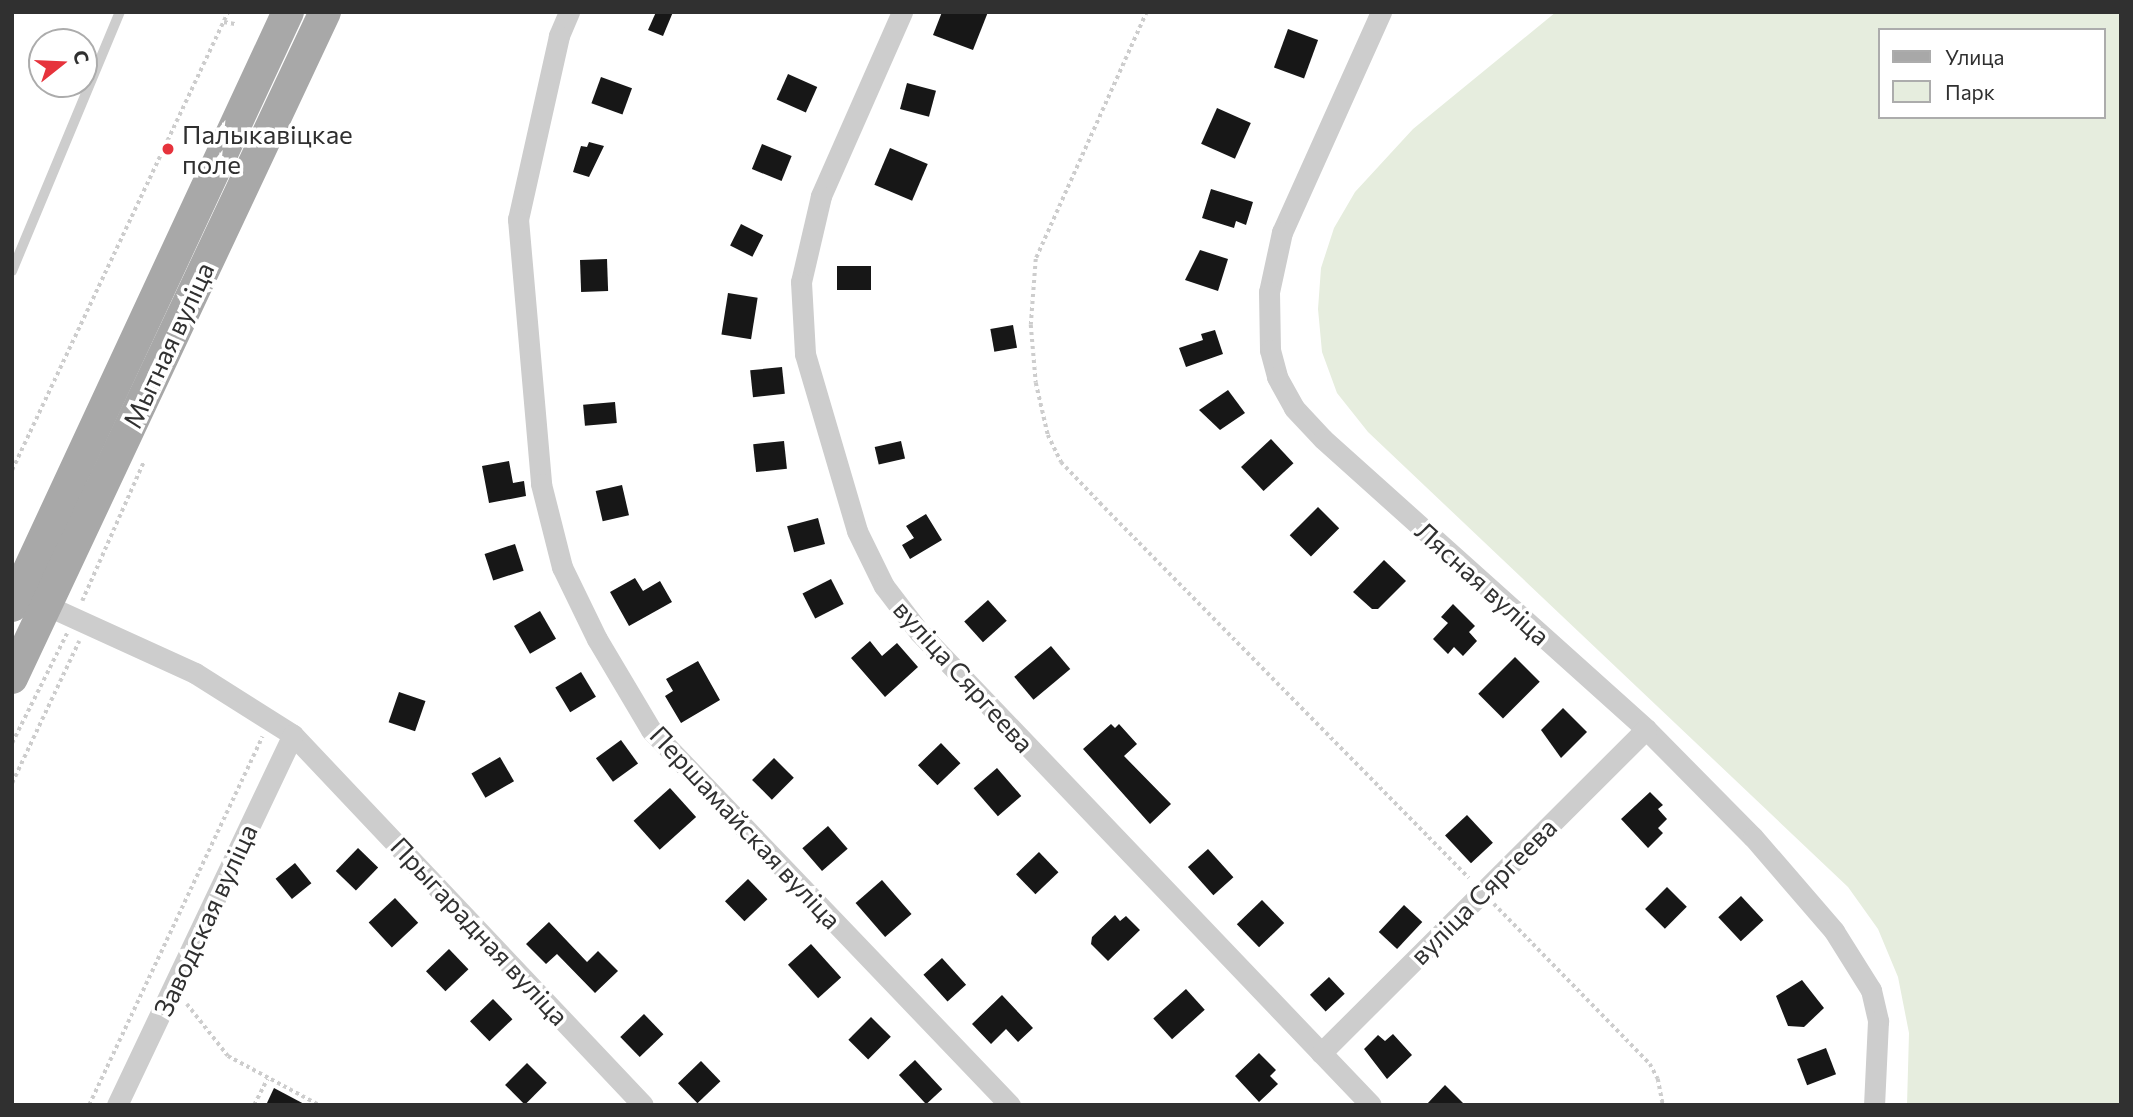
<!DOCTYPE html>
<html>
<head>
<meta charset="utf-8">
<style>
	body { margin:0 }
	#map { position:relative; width:2133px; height:1117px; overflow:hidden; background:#fff; font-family:Commissioner,sans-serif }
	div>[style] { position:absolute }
	.green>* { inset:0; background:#e6edde }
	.building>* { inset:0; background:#171717; transform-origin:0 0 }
	.path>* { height:3.5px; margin-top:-1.75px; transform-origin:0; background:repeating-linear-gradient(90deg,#cdcdcd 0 3.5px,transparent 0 7px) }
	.service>* { height:10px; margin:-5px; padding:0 5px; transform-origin:5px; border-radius:5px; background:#cdcdcd }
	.minor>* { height:21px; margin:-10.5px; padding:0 10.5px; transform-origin:10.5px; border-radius:10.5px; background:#cdcdcd }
	.primary>* { height:32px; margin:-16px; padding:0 16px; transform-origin:16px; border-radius:16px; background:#a8a8a8 }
	.dots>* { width:19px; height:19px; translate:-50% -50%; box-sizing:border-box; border:4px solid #fff; border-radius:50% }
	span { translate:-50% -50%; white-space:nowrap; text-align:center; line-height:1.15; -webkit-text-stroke:7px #fff; paint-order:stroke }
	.poi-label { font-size:26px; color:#303030 }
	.left { translate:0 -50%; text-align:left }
	.street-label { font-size:26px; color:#303030 }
	.frame { position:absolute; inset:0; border:14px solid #303030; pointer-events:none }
	.legend { position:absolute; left:1878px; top:28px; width:228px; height:91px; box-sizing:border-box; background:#fff; border:2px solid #acacac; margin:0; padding:9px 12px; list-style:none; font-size:21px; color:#303030 }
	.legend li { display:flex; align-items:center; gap:14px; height:35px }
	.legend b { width:35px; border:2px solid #acacac }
	.north { position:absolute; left:28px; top:28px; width:70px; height:70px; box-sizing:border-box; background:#fff; border:2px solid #acacac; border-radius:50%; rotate:72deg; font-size:19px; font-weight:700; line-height:28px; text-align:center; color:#303030 }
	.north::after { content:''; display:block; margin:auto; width:24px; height:32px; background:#e6333c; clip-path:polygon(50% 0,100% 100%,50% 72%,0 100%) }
</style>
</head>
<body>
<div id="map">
	<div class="green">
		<i style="clip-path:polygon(evenodd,1556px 12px,2121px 12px,2121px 1105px,1907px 1105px,1909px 1033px,1898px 977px,1878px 929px,1848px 887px,1368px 432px,1337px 393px,1322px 352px,1318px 309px,1321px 268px,1334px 228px,1355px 192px,1413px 129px,1556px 12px,1879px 30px,2103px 30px,2103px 117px,1879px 117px,1879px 30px)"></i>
	</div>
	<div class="building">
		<i style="clip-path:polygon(656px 12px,673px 12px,663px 36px,648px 30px)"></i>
		<i style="clip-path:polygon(942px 12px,988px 12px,973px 50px,933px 35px)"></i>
		<i style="left:1288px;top:29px;width:32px;height:41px;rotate:20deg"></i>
		<i style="left:788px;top:74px;width:32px;height:28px;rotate:24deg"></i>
		<i style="left:601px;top:77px;width:33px;height:28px;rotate:20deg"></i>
		<i style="left:907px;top:83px;width:30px;height:27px;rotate:15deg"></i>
		<i style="left:1217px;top:108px;width:37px;height:39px;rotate:24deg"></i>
		<i style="clip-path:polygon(589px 142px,604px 146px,589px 177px,573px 172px,581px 146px,587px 147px)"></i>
		<i style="left:762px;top:144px;width:32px;height:27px;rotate:22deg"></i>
		<i style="left:890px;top:148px;width:41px;height:40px;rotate:23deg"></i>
		<i style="clip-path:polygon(1211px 189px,1253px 202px,1246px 225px,1236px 221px,1234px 228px,1202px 218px)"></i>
		<i style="left:741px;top:224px;width:25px;height:24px;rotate:27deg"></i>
		<i style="clip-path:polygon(1200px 250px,1228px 259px,1218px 291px,1185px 280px)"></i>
		<i style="left:607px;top:259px;width:32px;height:27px;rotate:88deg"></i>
		<i style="left:837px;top:266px;width:34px;height:24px"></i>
		<i style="left:728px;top:293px;width:30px;height:42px;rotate:9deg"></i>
		<i style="left:1013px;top:325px;width:23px;height:23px;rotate:80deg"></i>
		<i style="clip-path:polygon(1215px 330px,1223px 354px,1186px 367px,1179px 348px,1203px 340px,1201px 334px)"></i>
		<i style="left:782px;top:367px;width:27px;height:32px;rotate:84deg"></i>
		<i style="clip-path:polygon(1228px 390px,1245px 413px,1220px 430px,1199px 410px)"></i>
		<i style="left:615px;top:402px;width:21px;height:32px;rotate:85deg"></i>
		<i style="left:1271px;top:439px;width:33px;height:41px;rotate:47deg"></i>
		<i style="left:784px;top:441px;width:28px;height:31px;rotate:84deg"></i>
		<i style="left:901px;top:441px;width:18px;height:27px;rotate:77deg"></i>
		<i style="clip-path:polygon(509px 461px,513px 483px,524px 481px,526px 496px,489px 503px,482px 466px)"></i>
		<i style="left:622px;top:485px;width:31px;height:27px;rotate:77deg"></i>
		<i style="left:1318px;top:507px;width:30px;height:40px;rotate:45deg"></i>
		<i style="clip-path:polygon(926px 514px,942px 540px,910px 559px,902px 545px,914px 538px,906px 526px)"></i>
		<i style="left:818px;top:518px;width:27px;height:32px;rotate:75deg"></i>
		<i style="left:515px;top:544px;width:28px;height:32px;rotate:72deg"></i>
		<i style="clip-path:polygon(1384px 560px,1406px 581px,1378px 609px,1372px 609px,1353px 592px)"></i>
		<i style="clip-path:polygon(635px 578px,643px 591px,660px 581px,672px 602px,629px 626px,610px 592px)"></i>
		<i style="left:831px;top:579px;width:28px;height:32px;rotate:63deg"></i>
		<i style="left:988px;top:600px;width:28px;height:32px;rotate:48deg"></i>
		<i style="clip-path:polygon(1453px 604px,1475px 626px,1469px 632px,1477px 641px,1463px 656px,1454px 647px,1448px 654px,1433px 639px,1448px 623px,1441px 617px)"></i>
		<i style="left:540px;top:611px;width:32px;height:30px;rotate:60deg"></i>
		<i style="clip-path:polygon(870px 641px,882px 656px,897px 643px,918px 667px,885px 697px,851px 658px)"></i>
		<i style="left:1051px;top:646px;width:30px;height:48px;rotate:50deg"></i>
		<i style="left:1515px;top:657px;width:35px;height:52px;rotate:45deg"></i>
		<i style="clip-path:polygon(698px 661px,720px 700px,681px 723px,665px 696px,673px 691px,666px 679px)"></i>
		<i style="left:581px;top:672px;width:29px;height:30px;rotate:59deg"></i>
		<i style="left:399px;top:692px;width:28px;height:32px;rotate:19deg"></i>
		<i style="clip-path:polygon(1563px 708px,1587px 732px,1561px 758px,1541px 730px)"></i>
		<i style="clip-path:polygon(1111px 724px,1115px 728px,1119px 724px,1137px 744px,1124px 756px,1171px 804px,1150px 824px,1083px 749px)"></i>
		<i style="left:621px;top:740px;width:29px;height:31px;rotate:54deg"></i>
		<i style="left:941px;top:743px;width:28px;height:32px;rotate:46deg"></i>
		<i style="left:500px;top:757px;width:28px;height:33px;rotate:60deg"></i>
		<i style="left:774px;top:758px;width:28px;height:31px;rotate:45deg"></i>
		<i style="left:997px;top:768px;width:37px;height:31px;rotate:49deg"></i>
		<i style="left:670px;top:788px;width:39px;height:49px;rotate:48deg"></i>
		<i style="clip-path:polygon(1650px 792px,1663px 805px,1658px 809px,1667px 819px,1658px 828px,1663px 833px,1648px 848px,1621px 819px)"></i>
		<i style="left:1467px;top:815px;width:38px;height:30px;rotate:47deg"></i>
		<i style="left:828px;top:826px;width:30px;height:34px;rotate:49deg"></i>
		<i style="left:358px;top:848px;width:28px;height:32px;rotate:44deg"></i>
		<i style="left:1208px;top:849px;width:38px;height:27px;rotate:48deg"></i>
		<i style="left:1039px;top:852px;width:28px;height:32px;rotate:46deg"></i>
		<i style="left:295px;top:863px;width:26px;height:25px;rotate:51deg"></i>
		<i style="left:748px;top:879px;width:28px;height:32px;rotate:46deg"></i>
		<i style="left:882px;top:880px;width:45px;height:35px;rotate:49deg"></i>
		<i style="left:1667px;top:887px;width:28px;height:31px;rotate:45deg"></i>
		<i style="left:1741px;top:896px;width:33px;height:31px;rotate:47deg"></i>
		<i style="left:395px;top:898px;width:34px;height:36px;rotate:47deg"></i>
		<i style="left:1262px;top:900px;width:32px;height:35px;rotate:46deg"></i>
		<i style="left:1404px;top:905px;width:25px;height:37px;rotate:43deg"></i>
		<i style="clip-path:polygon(1115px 915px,1120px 921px,1126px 916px,1140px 930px,1108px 961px,1091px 944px,1092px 937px)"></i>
		<i style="clip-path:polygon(549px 922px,587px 962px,598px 951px,618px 971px,595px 993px,557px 954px,546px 964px,526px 944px)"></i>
		<i style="left:811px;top:944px;width:45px;height:31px;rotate:48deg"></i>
		<i style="left:449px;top:949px;width:28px;height:32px;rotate:46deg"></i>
		<i style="left:942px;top:958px;width:36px;height:25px;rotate:48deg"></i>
		<i style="left:1329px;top:977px;width:23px;height:26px;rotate:47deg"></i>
		<i style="clip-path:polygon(1802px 980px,1824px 1008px,1804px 1027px,1788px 1026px,1776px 996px)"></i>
		<i style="left:1186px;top:989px;width:28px;height:44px;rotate:48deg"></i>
		<i style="clip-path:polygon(1002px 995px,1033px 1028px,1018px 1042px,1006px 1029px,991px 1044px,972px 1024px)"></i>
		<i style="left:493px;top:999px;width:28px;height:32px;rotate:46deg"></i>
		<i style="left:644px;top:1014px;width:28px;height:33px;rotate:46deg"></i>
		<i style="left:871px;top:1017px;width:28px;height:32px;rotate:45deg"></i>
		<i style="clip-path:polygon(1393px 1034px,1412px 1055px,1387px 1079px,1364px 1049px,1378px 1035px,1385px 1041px)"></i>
		<i style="left:1826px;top:1048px;width:28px;height:31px;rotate:69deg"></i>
		<i style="clip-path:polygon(1259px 1053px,1276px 1070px,1270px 1076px,1278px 1084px,1259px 1102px,1235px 1076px)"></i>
		<i style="left:915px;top:1060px;width:40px;height:22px;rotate:47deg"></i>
		<i style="left:701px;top:1061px;width:28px;height:32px;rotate:46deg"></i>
		<i style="left:527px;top:1063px;width:28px;height:31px;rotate:45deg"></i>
		<i style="clip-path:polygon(1445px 1085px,1465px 1105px,1426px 1105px)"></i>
		<i style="clip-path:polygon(274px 1088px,306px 1105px,266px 1105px)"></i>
	</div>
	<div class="path">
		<i style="left:1147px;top:12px;width:271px;rotate:114.2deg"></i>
		<i style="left:1036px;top:259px;width:66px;rotate:94.3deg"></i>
		<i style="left:1031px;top:325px;width:58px;rotate:85.1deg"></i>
		<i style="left:1036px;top:383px;width:53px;rotate:77deg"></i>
		<i style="left:1048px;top:435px;width:30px;rotate:64deg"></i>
		<i style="left:1061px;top:462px;width:57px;rotate:46.4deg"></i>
		<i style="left:1100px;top:503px;width:526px;rotate:45.46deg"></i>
		<i style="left:224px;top:22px;width:11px;rotate:10deg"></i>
		<i style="left:12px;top:470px;width:506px;rotate:-64.75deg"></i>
		<i style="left:82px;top:601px;width:153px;rotate:-66.1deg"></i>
		<i style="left:12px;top:743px;width:123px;rotate:-63.4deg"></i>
		<i style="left:12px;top:783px;width:157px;rotate:-64.7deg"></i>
		<i style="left:1494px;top:904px;width:223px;rotate:45.7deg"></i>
		<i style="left:1650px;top:1064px;width:17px;rotate:62deg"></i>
		<i style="left:1658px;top:1079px;width:26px;rotate:79deg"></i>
		<i style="left:187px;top:1004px;width:66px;rotate:51.7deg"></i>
		<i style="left:228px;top:1056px;width:103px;rotate:28.3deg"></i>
		<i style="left:89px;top:1105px;width:407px;rotate:-64.8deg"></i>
		<i style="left:254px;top:1105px;width:29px;rotate:-63deg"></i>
	</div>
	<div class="service">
		<i style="left:12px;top:271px;width:281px;rotate:-67.4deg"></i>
	</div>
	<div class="minor">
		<i style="left:569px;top:12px;width:26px;rotate:113deg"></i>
		<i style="left:559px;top:36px;width:188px;rotate:102.6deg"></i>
		<i style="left:518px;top:219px;width:266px;rotate:85deg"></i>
		<i style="left:541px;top:484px;width:86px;rotate:75.8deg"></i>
		<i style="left:562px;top:567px;width:80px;rotate:64.1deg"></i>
		<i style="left:597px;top:639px;width:106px;rotate:59.3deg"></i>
		<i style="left:651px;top:730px;width:519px;rotate:46.25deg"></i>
		<i style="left:902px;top:12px;width:201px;rotate:113.8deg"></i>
		<i style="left:821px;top:196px;width:88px;rotate:103.1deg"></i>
		<i style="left:801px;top:282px;width:72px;rotate:86.8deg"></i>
		<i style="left:805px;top:354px;width:184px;rotate:73.6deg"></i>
		<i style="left:857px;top:531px;width:61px;rotate:63.9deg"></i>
		<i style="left:884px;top:586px;width:58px;rotate:52.7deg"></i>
		<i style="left:919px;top:632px;width:654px;rotate:46.3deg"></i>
		<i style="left:1381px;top:12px;width:241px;rotate:114.2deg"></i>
		<i style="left:1282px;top:232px;width:61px;rotate:102.2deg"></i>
		<i style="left:1269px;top:292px;width:58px;rotate:89deg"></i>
		<i style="left:1270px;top:350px;width:28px;rotate:75deg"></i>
		<i style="left:1277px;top:377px;width:35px;rotate:61deg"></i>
		<i style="left:1294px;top:408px;width:42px;rotate:46.9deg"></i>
		<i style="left:1323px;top:439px;width:434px;rotate:41.9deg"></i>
		<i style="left:1646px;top:729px;width:152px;rotate:45.3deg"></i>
		<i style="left:1753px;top:837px;width:124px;rotate:49.2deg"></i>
		<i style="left:1834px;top:931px;width:70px;rotate:57.9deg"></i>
		<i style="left:1871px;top:990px;width:32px;rotate:77deg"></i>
		<i style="left:1878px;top:1021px;width:84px;rotate:92.7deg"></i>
		<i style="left:37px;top:601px;width:174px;rotate:24.5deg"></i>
		<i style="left:195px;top:673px;width:116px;rotate:32.3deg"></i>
		<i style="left:293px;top:735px;width:509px;rotate:46.59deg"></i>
		<i style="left:1321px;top:1053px;width:459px;rotate:-44.9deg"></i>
		<i style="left:117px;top:1105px;width:410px;rotate:-64.6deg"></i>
	</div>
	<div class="primary">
		<i style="left:12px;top:606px;width:655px;rotate:-65.08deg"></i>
		<i style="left:12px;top:678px;width:736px;rotate:-64.83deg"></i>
	</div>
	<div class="dots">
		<i style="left:168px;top:149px;background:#e6333c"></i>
	</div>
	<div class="poi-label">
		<span class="left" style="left:182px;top:149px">Палыкавіцкае<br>поле</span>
	</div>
	<div class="street-label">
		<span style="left:168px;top:345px;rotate:-65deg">Мытная вуліца</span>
		<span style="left:1483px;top:583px;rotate:42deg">Лясная вуліца</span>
		<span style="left:964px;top:676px;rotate:48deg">вуліца Сяргеева</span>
		<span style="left:746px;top:827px;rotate:47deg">Першамайская вуліца</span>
		<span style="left:1483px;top:891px;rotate:-45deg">вуліца Сяргеева</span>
		<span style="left:205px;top:920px;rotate:-65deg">Заводская вуліца</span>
		<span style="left:480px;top:931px;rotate:47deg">Прыгарадная вуліца</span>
	</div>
	<div class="frame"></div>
	<ul class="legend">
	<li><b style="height:9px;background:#a8a8a8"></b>Улица</li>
	<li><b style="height:19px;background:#e6edde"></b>Парк</li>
	</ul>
	<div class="north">С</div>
</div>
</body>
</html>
